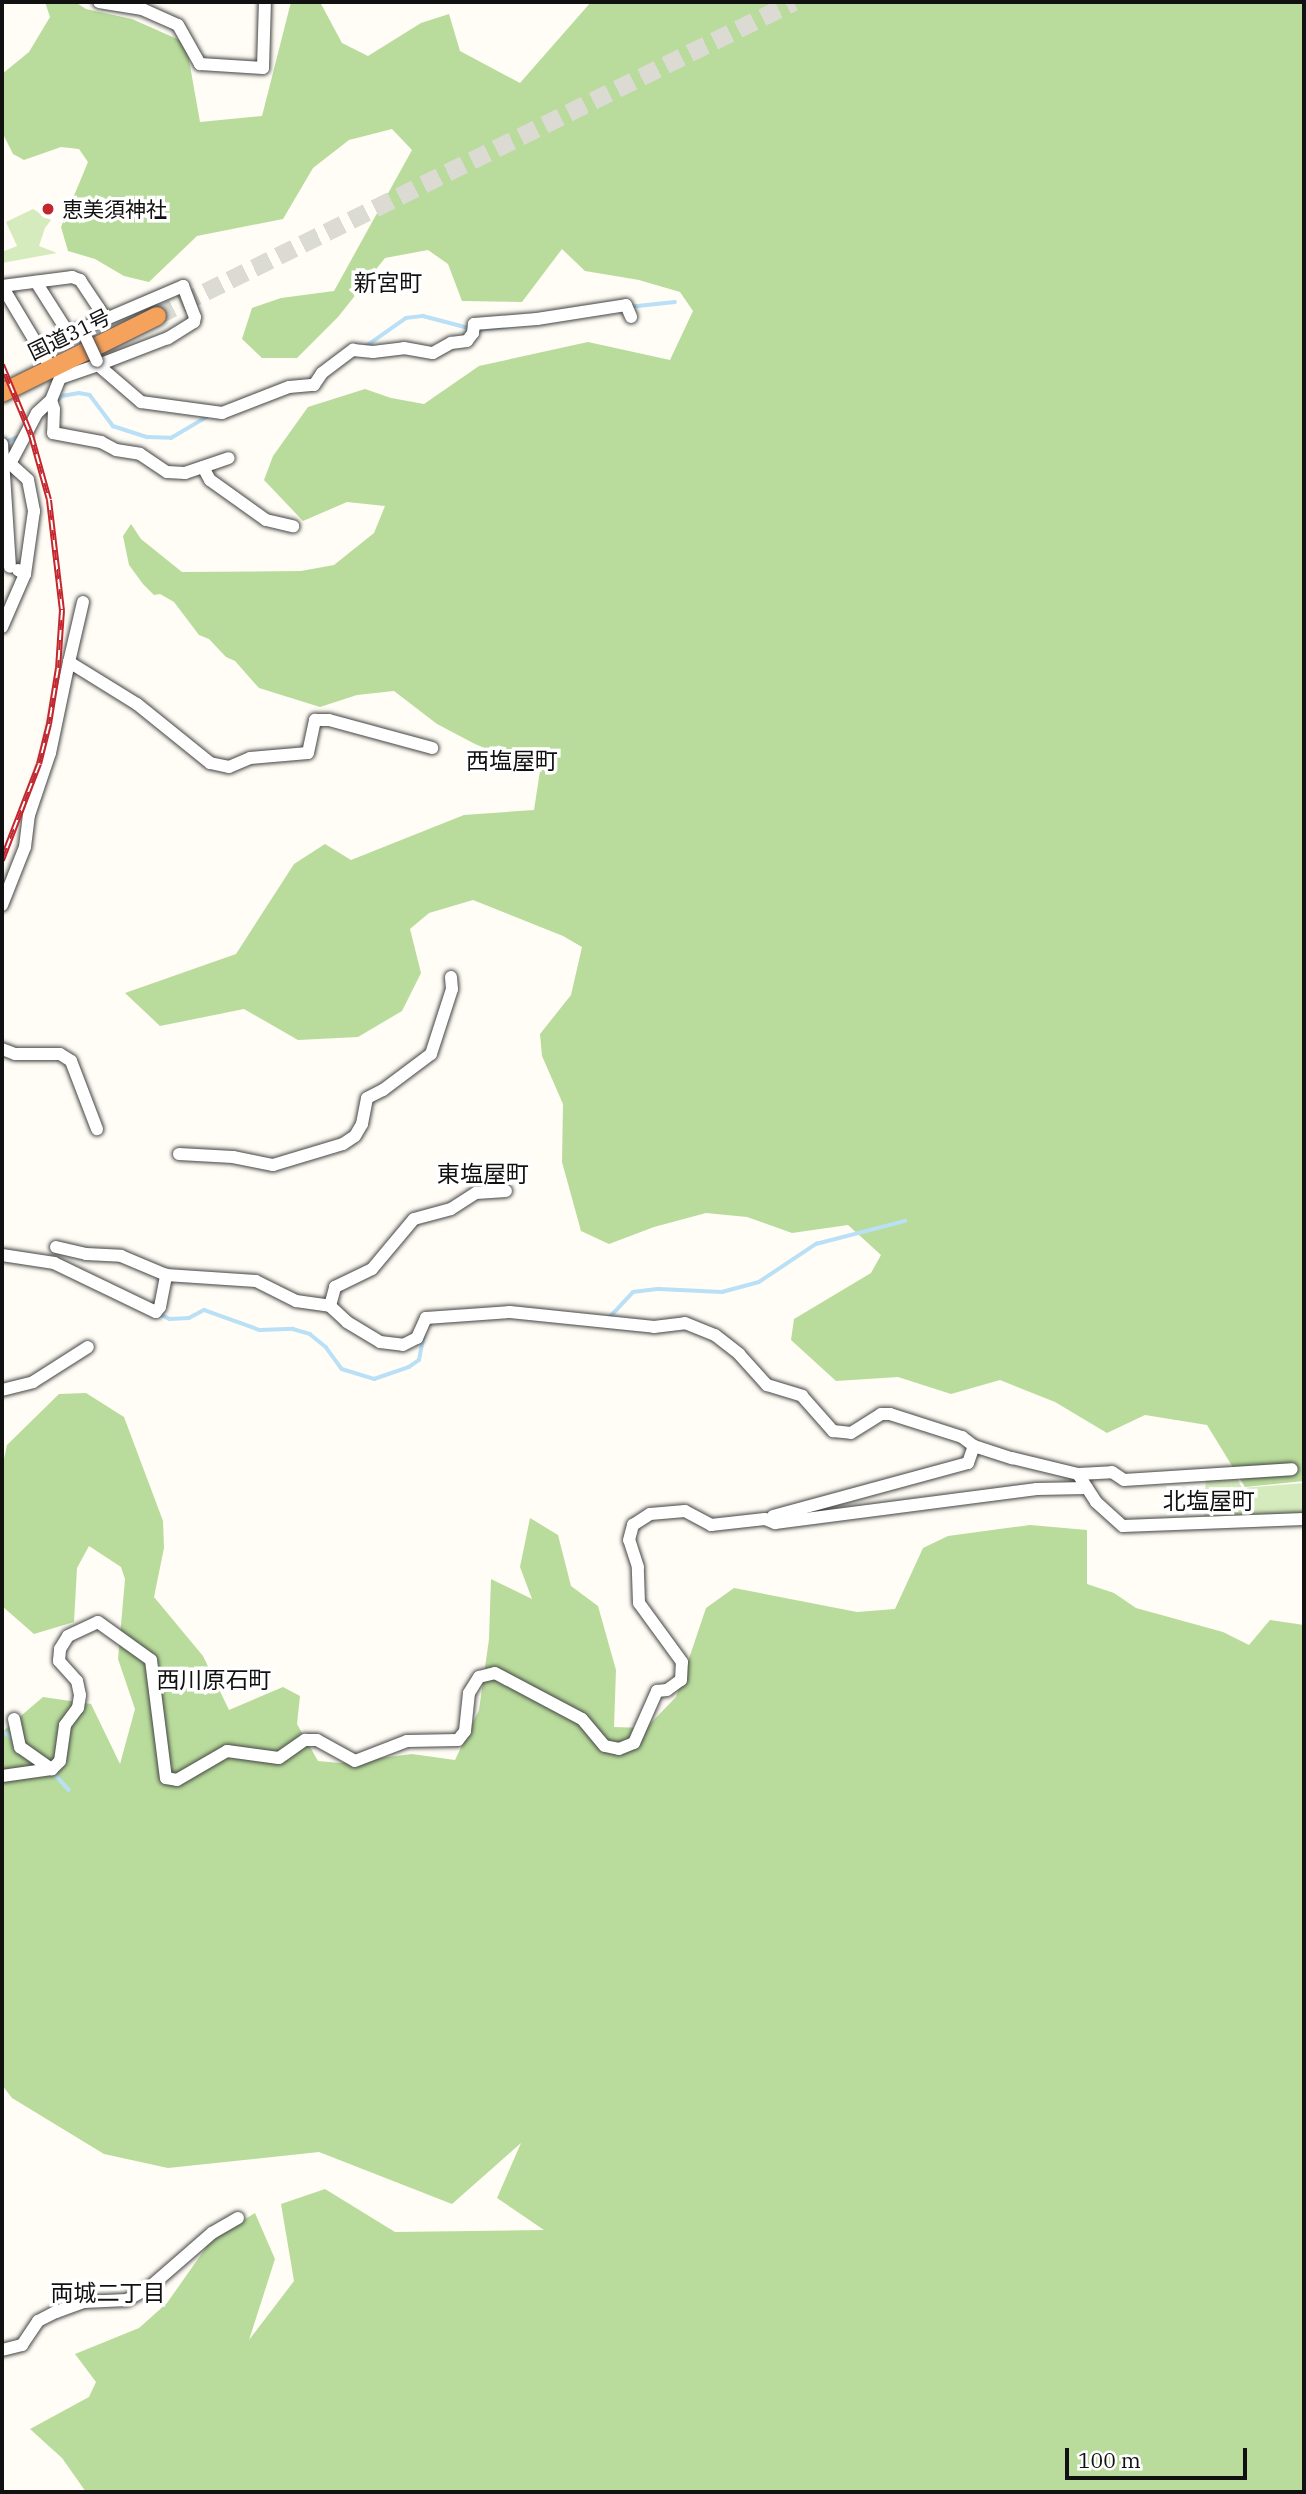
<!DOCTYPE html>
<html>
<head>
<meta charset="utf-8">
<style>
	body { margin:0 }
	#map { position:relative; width:1306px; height:2494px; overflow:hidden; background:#fffdf5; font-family:"IBM Plex Serif","Noto Sans JP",serif }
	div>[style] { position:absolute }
	.green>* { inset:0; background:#d5ebbd }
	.forest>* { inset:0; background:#b9dc9c }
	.stream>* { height:3.5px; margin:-1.75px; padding:0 1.75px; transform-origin:1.75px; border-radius:1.75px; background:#b9e0f7 }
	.highway-tunnel>* { height:18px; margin-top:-9px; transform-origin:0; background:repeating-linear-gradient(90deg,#dbdad3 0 18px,transparent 0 27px) }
	.roads { filter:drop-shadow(0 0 2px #444) drop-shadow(0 0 2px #444) }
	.minor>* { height:12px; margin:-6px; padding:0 6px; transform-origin:6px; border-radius:6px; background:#fff }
	.highway>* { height:18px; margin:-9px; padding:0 9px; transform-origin:9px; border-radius:9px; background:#f5a25d }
	.rail>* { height:6px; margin-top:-3px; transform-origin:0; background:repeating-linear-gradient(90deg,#fff 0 10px,#c4262e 0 20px); box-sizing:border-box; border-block:2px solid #c4262e }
	.bridges { filter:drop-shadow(0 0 2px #444) drop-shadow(0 0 2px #444) }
	.minor-bridge>* { height:12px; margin:-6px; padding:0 6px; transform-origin:6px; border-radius:6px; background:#fff }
	.dots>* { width:19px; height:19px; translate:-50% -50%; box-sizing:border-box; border:4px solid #fff; border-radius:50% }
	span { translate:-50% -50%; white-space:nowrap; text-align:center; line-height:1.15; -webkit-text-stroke:7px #fff; paint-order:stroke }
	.poi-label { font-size:21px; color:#111 }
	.left { translate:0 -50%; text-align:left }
	.street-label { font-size:21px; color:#111 }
	.neighbourhood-label { font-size:23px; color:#111 }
	.frame { position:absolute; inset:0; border:4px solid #111; pointer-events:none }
	.scale { position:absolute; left:1065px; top:2448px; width:182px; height:32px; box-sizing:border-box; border:4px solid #111; border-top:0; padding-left:9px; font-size:21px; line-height:24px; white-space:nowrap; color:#111; -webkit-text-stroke:5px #fff; paint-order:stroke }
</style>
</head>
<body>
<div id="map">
	<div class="green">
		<i style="clip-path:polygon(33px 209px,51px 220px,45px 228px,39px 246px,57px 253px,2px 263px,2px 252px,17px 246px,6px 222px)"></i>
		<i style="clip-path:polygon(1235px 1475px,1242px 1488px,1304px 1483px,1304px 1515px,1204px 1520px,1206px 1476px)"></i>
	</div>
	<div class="forest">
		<i style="clip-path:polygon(45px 2px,75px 2px,86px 9px,132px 19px,186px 43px,200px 122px,262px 116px,291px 2px,320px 2px,342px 43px,368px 56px,421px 23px,449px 14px,460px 51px,520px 83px,591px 2px,1304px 2px,1304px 1481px,1245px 1487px,1207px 1425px,1145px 1415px,1107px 1433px,1055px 1402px,1000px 1380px,951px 1394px,898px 1377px,836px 1381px,791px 1340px,794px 1319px,871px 1273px,881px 1255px,848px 1225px,792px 1233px,747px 1217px,706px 1213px,654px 1227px,609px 1244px,581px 1231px,562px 1162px,563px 1104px,542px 1056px,540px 1034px,571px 995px,582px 947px,563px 936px,473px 900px,429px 913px,410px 929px,421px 973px,402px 1011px,358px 1037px,298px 1040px,244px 1009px,160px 1026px,125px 993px,236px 954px,294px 864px,325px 844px,351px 860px,464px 815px,534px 810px,540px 771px,475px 744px,437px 724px,394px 691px,357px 695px,320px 707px,259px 688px,235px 661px,226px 657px,209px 639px,199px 635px,174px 602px,160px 594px,154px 595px,143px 584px,129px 565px,123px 536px,131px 524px,141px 539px,182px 572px,301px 571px,334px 565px,374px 533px,385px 506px,347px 502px,303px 521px,264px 480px,273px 456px,308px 407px,365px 389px,391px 398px,424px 404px,479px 366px,588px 342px,670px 360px,693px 311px,680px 292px,639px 280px,585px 271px,562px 249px,522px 302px,462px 301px,448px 264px,428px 250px,385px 258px,338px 317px,297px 358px,262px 358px,242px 339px,252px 308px,281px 298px,334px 291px,412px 150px,392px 129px,349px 140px,313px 168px,283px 219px,197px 236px,149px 282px,124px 276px,95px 259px,68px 251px,61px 227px,88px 162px,79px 149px,61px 147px,24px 160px,13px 154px,2px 132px,2px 74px,29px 52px,50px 17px)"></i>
		<i style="clip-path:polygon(86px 1393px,124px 1417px,163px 1521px,164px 1548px,154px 1597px,203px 1656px,229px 1710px,283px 1687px,300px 1696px,297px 1724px,318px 1761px,340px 1763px,412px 1754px,455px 1760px,479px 1710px,489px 1639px,491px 1579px,532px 1599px,520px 1567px,530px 1518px,558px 1535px,571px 1586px,598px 1606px,616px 1670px,614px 1727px,646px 1728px,676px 1697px,706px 1608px,734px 1588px,857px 1612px,895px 1609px,923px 1548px,948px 1536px,1030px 1525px,1087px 1530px,1087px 1584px,1114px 1593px,1136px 1608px,1223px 1632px,1249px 1645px,1270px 1620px,1304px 1625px,1304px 2492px,86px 2492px,62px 2458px,30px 2429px,89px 2397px,96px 2382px,75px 2354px,139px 2328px,167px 2303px,212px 2239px,255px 2213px,275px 2259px,249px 2340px,294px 2281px,281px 2204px,325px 2189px,395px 2232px,544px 2230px,497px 2198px,521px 2143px,452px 2204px,319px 2152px,168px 2168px,104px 2154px,12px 2098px,2px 2085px,2px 1732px,43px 1697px,91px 1704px,120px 1764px,135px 1709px,118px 1659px,125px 1579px,121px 1567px,89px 1546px,77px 1568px,74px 1622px,34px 1634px,2px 1606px,2px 1468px,7px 1445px,59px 1394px)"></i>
	</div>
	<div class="stream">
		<i style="left:628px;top:307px;width:47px;rotate:-6.1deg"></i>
		<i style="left:477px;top:330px;width:30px;rotate:-6deg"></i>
		<i style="left:365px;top:347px;width:50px;rotate:-35.3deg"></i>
		<i style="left:406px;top:318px;width:17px;rotate:-7deg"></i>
		<i style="left:423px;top:316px;width:48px;rotate:14.6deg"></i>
		<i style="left:56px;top:402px;width:8px;rotate:-45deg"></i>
		<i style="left:62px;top:396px;width:17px;rotate:-10deg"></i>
		<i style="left:79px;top:393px;width:11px;rotate:10deg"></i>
		<i style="left:90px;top:395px;width:39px;rotate:53deg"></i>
		<i style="left:113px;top:426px;width:36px;rotate:18deg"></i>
		<i style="left:147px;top:437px;width:24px;rotate:2deg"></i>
		<i style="left:171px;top:438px;width:45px;rotate:-30.5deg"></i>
		<i style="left:3px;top:443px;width:16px;rotate:-22deg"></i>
		<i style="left:158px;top:1313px;width:13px;rotate:27deg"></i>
		<i style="left:170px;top:1319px;width:19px;rotate:-3deg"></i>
		<i style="left:189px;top:1318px;width:17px;rotate:-28deg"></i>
		<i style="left:204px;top:1310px;width:59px;rotate:19.7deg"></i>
		<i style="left:260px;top:1330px;width:33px;rotate:-2deg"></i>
		<i style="left:293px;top:1329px;width:18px;rotate:16deg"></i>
		<i style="left:310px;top:1334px;width:21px;rotate:39deg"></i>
		<i style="left:326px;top:1347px;width:27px;rotate:54deg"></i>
		<i style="left:342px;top:1369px;width:34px;rotate:17deg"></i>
		<i style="left:374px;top:1379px;width:37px;rotate:-19deg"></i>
		<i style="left:409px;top:1367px;width:12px;rotate:-35deg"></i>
		<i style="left:419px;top:1360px;width:26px;rotate:-79deg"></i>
		<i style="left:609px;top:1318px;width:35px;rotate:-47deg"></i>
		<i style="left:633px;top:1292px;width:26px;rotate:-7deg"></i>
		<i style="left:659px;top:1289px;width:63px;rotate:2.7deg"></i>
		<i style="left:722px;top:1292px;width:38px;rotate:-15deg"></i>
		<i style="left:759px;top:1282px;width:69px;rotate:-33.7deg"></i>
		<i style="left:816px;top:1244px;width:92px;rotate:-14.5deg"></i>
		<i style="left:2px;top:1731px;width:13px;rotate:32deg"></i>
		<i style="left:52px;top:1771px;width:25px;rotate:48deg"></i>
	</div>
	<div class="highway-tunnel">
		<i style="left:157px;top:316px;width:710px;rotate:-26.24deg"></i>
	</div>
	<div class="roads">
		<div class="minor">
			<i style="left:99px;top:2px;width:44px;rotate:9.2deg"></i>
			<i style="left:142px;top:9px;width:39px;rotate:24deg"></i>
			<i style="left:178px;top:25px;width:45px;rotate:60.6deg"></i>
			<i style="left:200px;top:64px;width:63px;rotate:3.6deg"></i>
			<i style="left:263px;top:68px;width:66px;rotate:-88.3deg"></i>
			<i style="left:2px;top:286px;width:71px;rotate:-7.3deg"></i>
			<i style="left:72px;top:277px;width:9px;rotate:21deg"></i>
			<i style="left:80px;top:280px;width:47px;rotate:56.3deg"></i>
			<i style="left:106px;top:319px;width:40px;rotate:158deg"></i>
			<i style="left:69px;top:334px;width:62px;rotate:-122.4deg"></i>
			<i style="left:2px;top:286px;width:96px;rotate:59.1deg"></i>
			<i style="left:106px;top:319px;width:84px;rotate:-23.2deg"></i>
			<i style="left:183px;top:286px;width:33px;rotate:69deg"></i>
			<i style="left:195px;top:317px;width:5px;rotate:101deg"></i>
			<i style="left:194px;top:322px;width:31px;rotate:148deg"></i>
			<i style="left:168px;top:338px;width:75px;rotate:158.9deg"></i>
			<i style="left:98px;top:365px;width:57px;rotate:40.7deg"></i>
			<i style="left:141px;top:402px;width:82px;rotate:7.7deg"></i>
			<i style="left:222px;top:413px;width:72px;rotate:-21.2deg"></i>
			<i style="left:289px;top:387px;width:25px;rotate:-5deg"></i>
			<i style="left:314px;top:385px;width:14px;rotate:-56deg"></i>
			<i style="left:322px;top:373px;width:39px;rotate:-37deg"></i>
			<i style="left:353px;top:350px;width:20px;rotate:6deg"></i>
			<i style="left:373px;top:352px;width:31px;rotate:-7deg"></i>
			<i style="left:404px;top:348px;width:29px;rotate:10deg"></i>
			<i style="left:433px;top:353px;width:21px;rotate:-29deg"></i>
			<i style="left:451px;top:343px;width:16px;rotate:-7deg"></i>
			<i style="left:467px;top:341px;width:10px;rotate:-53deg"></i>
			<i style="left:473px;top:333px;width:9px;rotate:-84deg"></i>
			<i style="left:474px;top:324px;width:63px;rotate:-4.5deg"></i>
			<i style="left:537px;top:319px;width:90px;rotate:-8.9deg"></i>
			<i style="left:626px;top:305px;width:13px;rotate:67deg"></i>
			<i style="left:97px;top:361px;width:4px;rotate:76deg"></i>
			<i style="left:98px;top:365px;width:40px;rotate:161.1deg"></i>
			<i style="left:60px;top:378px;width:24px;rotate:112deg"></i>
			<i style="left:51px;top:400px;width:9px;rotate:72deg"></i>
			<i style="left:54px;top:409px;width:24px;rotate:92deg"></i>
			<i style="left:53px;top:433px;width:49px;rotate:10.6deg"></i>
			<i style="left:101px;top:442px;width:17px;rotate:28deg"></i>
			<i style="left:116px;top:450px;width:24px;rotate:9deg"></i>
			<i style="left:140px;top:454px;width:32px;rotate:34deg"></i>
			<i style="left:167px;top:472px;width:18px;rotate:3deg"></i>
			<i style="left:185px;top:473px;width:46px;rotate:-18.8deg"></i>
			<i style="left:2px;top:444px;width:123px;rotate:86.3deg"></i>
			<i style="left:5px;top:459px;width:31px;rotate:42deg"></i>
			<i style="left:28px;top:480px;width:32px;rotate:79deg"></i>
			<i style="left:34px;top:511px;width:64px;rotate:98.1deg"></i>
			<i style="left:11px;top:462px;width:55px;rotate:-62deg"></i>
			<i style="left:37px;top:413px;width:19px;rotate:-43deg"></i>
			<i style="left:203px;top:467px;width:15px;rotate:62deg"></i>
			<i style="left:210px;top:480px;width:69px;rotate:35.5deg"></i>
			<i style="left:266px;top:520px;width:28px;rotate:13deg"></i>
			<i style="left:83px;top:602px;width:62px;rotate:103.1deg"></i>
			<i style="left:69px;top:662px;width:80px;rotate:31.7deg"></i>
			<i style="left:137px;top:704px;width:94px;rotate:38.9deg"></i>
			<i style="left:210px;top:763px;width:19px;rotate:12deg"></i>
			<i style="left:229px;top:767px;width:23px;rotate:-23deg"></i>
			<i style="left:250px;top:758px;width:58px;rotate:-4.9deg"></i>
			<i style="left:308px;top:753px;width:34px;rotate:-78deg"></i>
			<i style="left:315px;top:720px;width:14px"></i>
			<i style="left:329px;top:720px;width:107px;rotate:15.2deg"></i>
			<i style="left:2px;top:627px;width:58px;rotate:-66.5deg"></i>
			<i style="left:25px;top:574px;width:8px;rotate:-150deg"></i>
			<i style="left:2px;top:905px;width:62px;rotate:-68.4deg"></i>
			<i style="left:25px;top:847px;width:32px;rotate:-83deg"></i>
			<i style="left:29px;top:815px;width:65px;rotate:-71.3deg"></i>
			<i style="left:50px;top:753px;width:93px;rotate:-78.2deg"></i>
			<i style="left:2px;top:1049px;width:14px;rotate:21deg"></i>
			<i style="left:15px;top:1054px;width:45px"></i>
			<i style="left:60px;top:1054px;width:13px;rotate:32deg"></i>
			<i style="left:71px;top:1061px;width:73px;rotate:69.1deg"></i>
			<i style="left:179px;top:1154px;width:54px;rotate:3.2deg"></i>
			<i style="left:233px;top:1157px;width:41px;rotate:11.3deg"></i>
			<i style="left:273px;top:1165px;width:73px;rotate:-16.7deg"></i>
			<i style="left:343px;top:1144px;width:14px;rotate:-34deg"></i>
			<i style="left:355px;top:1136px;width:14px;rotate:-60deg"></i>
			<i style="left:362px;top:1124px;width:26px;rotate:-79deg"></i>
			<i style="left:367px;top:1098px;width:18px;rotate:-27deg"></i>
			<i style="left:383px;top:1090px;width:60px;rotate:-36.9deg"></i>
			<i style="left:431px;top:1054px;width:68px;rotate:-72.1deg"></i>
			<i style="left:452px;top:989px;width:12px;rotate:-95deg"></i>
			<i style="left:56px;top:1247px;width:31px;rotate:13deg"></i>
			<i style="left:86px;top:1254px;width:35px;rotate:3deg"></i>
			<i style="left:121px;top:1256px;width:49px;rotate:22.9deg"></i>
			<i style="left:166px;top:1275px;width:90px;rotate:3.8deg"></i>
			<i style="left:256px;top:1281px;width:45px;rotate:26.6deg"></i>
			<i style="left:296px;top:1301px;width:34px;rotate:8deg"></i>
			<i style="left:330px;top:1306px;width:23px;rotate:43deg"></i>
			<i style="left:347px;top:1322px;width:39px;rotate:31deg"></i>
			<i style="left:380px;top:1342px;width:23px;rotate:7deg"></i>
			<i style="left:403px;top:1345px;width:16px;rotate:-27deg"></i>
			<i style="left:417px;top:1338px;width:22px;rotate:-66deg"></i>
			<i style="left:426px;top:1318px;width:84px;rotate:-4.1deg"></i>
			<i style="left:510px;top:1312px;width:145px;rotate:5.9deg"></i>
			<i style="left:654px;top:1327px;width:31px;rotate:-7deg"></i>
			<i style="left:685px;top:1323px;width:32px;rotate:22deg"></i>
			<i style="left:715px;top:1335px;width:31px;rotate:38deg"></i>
			<i style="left:739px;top:1354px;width:42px;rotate:47.9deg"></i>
			<i style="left:767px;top:1385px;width:37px;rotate:17deg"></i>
			<i style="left:802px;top:1396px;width:47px;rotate:48.5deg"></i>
			<i style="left:833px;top:1431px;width:18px;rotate:6deg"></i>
			<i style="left:851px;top:1433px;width:36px;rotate:-32deg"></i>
			<i style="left:881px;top:1414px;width:9px"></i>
			<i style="left:890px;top:1414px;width:76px;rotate:17.7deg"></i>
			<i style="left:962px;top:1437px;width:15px;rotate:37deg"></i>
			<i style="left:974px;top:1446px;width:40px;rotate:18deg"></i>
			<i style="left:1012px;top:1458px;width:68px;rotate:13.6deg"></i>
			<i style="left:1078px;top:1474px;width:33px;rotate:57deg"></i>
			<i style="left:1096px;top:1502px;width:36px;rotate:42deg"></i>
			<i style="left:1123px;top:1526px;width:181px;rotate:-2.2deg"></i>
			<i style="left:2px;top:1255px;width:53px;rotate:8.7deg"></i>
			<i style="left:54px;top:1263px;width:113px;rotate:25.7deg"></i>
			<i style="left:156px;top:1312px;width:6px;rotate:-51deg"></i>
			<i style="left:160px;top:1307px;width:33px;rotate:-79deg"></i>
			<i style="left:330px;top:1306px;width:20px;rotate:-75deg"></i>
			<i style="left:335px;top:1287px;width:41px;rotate:-25.9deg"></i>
			<i style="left:372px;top:1269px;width:65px;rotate:-50deg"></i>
			<i style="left:414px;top:1219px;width:38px;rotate:-15deg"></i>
			<i style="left:451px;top:1209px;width:30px;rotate:-33deg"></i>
			<i style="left:476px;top:1193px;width:30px;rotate:-4deg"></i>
			<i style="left:2px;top:1390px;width:32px;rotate:-14deg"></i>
			<i style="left:33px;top:1382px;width:65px;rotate:-32.5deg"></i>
			<i style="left:1078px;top:1474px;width:34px;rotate:-3deg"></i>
			<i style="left:1112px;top:1472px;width:14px;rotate:34deg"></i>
			<i style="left:1124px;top:1480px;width:168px;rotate:-3.7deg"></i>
			<i style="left:773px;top:1516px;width:202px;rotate:-15.2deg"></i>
			<i style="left:968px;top:1463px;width:18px;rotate:-71deg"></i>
			<i style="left:14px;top:1719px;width:29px;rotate:78deg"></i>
			<i style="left:20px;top:1747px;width:39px;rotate:35deg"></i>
			<i style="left:2px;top:1776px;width:50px;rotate:-8deg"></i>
			<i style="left:52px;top:1769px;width:11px;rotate:-45deg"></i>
			<i style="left:60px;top:1761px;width:36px;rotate:-82deg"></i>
			<i style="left:65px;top:1725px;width:21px;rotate:-53deg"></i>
			<i style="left:78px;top:1708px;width:13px;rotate:-81deg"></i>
			<i style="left:80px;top:1695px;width:14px;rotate:-102deg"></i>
			<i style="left:77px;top:1681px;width:27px;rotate:-132deg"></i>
			<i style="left:59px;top:1661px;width:12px;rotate:-85deg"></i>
			<i style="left:60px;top:1649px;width:15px;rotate:-58deg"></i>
			<i style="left:68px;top:1636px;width:33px;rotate:-25deg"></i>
			<i style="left:98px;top:1622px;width:65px;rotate:35.6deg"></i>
			<i style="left:151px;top:1660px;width:119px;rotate:82.8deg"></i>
			<i style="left:166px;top:1778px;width:11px;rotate:10deg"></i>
			<i style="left:177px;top:1780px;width:58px;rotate:-30.1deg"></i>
			<i style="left:227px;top:1751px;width:52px;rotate:7.7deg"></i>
			<i style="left:279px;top:1758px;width:32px;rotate:-35deg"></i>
			<i style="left:305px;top:1740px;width:12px"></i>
			<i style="left:317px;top:1740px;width:43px;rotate:28.9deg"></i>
			<i style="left:355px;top:1761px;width:56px;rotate:-21deg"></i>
			<i style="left:407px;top:1741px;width:51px;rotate:-1.1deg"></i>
			<i style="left:458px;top:1740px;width:11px;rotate:-52deg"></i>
			<i style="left:465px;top:1731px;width:38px;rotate:-84deg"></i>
			<i style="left:469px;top:1693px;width:19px;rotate:-58deg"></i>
			<i style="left:479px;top:1677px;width:16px;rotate:-14deg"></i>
			<i style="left:495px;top:1673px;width:98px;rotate:27.9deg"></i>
			<i style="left:582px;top:1719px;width:35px;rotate:50deg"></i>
			<i style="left:605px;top:1746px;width:14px;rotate:12deg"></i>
			<i style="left:619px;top:1749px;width:16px;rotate:-22deg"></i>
			<i style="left:634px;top:1743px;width:57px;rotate:-66.1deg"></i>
			<i style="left:657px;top:1691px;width:10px;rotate:-6deg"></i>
			<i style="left:667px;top:1690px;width:17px;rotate:-36deg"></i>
			<i style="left:681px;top:1680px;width:18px;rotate:-87deg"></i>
			<i style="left:682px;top:1662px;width:73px;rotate:-126.1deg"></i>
			<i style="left:639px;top:1603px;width:36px;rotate:-92deg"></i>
			<i style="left:638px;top:1567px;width:28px;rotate:-108deg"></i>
			<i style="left:629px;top:1540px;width:16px;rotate:-75deg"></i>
			<i style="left:633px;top:1525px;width:20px;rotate:-33deg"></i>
			<i style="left:650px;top:1514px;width:35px;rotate:-5deg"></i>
			<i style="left:685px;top:1511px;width:30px;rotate:28deg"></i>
			<i style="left:711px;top:1525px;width:54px;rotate:-6.3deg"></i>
			<i style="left:765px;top:1519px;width:11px;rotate:22deg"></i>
			<i style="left:775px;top:1523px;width:264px;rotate:-7.4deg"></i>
			<i style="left:1037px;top:1489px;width:50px;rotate:-1.1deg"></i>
			<i style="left:2px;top:2350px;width:21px;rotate:-14deg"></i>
			<i style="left:22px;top:2345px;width:29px;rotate:-56deg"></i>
			<i style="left:38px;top:2321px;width:20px;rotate:-27deg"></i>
			<i style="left:56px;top:2312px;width:29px;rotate:-20deg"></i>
			<i style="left:83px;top:2302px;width:44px;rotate:-2.6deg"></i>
			<i style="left:127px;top:2300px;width:28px;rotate:-30deg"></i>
			<i style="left:151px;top:2286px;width:81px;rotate:-41deg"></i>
			<i style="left:212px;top:2233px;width:30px;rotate:-30deg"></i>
		</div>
		<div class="highway">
			<i style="left:2px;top:393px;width:173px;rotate:-26.4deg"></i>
		</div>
	</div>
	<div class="rail">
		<i style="left:2px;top:365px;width:76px;rotate:67.5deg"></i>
		<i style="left:31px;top:435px;width:67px;rotate:74.5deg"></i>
		<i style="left:49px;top:500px;width:111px;rotate:83.3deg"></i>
		<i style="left:62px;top:610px;width:58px;rotate:93.9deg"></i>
		<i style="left:58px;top:668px;width:57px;rotate:99.1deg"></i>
		<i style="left:49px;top:724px;width:41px;rotate:104deg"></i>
		<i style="left:39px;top:764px;width:103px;rotate:111.1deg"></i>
	</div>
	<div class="bridges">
		<div class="minor-bridge">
			<i style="left:82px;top:329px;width:35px;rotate:65deg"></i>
		</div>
	</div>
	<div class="dots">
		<i style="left:48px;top:209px;background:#c4262e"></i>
	</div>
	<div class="poi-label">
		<span class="left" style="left:62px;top:209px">恵美須神社</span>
	</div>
	<div class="street-label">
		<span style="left:69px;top:334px;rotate:-26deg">国道31号</span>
	</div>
	<div class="neighbourhood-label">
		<span style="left:388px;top:282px">新宮町</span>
		<span style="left:512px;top:760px">西塩屋町</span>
		<span style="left:483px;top:1173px">東塩屋町</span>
		<span style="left:1209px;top:1500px">北塩屋町</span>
		<span style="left:214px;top:1679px">西川原石町</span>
		<span style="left:108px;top:2292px">両城二丁目</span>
	</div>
	<div class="frame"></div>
	<div class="scale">100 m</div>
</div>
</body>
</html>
